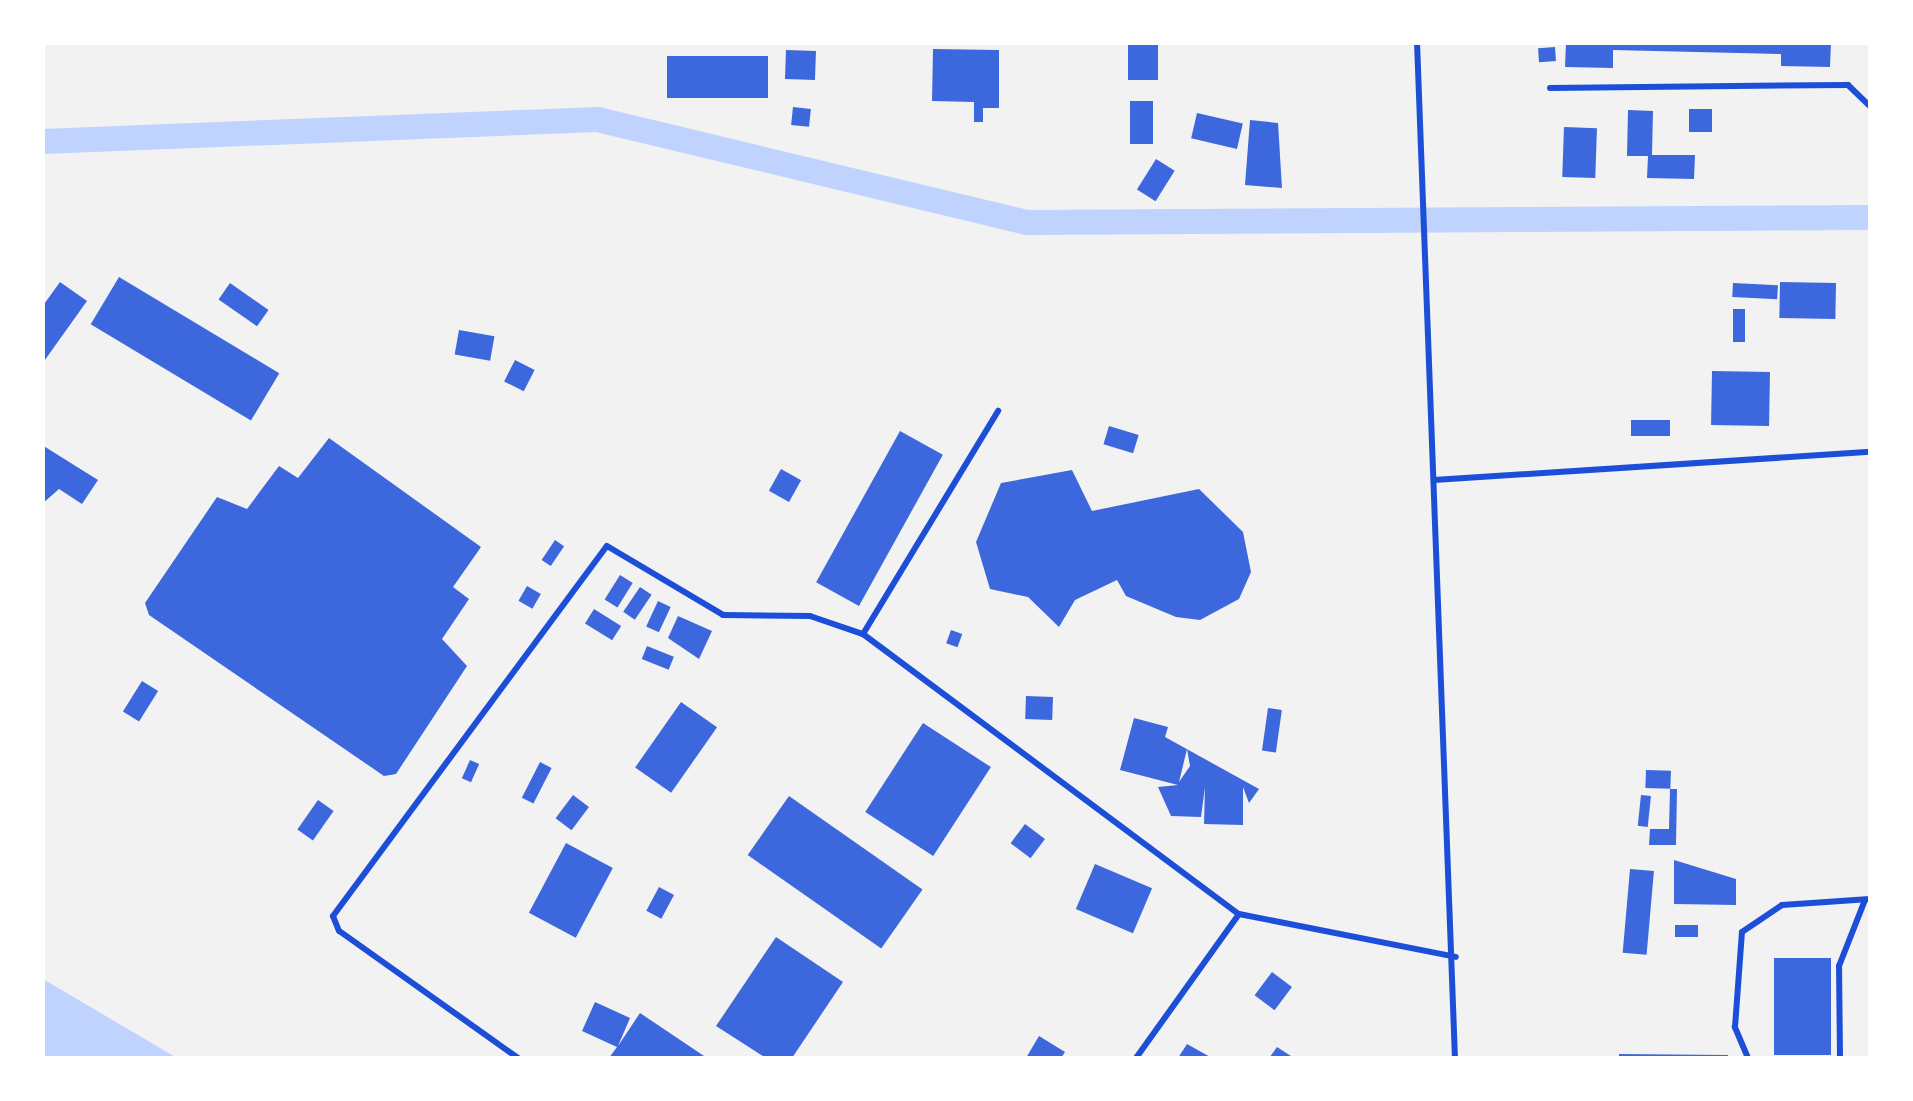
<!DOCTYPE html>
<html>
<head>
<meta charset="utf-8">
<style>
	body { margin:0 }
	#map { position:relative; width:1913px; height:1101px; overflow:hidden; background:#f2f2f2; font-family:Lato,sans-serif }
	div>[style] { position:absolute }
	.water>* { inset:0; background:#bfd3fe }
	.canal>* { height:25px; margin:-12.5px; padding:0 12.5px; transform-origin:12.5px; border-radius:12.5px; background:#bfd3fe }
	.building>* { inset:0; background:#3d67dc; transform-origin:0 0 }
	.service>* { height:6px; margin:-3px; padding:0 3px; transform-origin:3px; border-radius:3px; background:#1d4ed8 }
	span { translate:-50% -50%; white-space:nowrap; text-align:center; line-height:1.15; -webkit-text-stroke:9px #fff; paint-order:stroke }
	.frame { position:absolute; inset:0; border:45px solid #fff; pointer-events:none }
</style>
</head>
<body>
<div id="map">
	<div class="water">
		<i style="clip-path:polygon(43px 979px,177px 1058px,43px 1058px)"></i>
	</div>
	<div class="canal">
		<i style="left:42px;top:141px;width:555px;rotate:-2.27deg"></i>
		<i style="left:597px;top:119px;width:442px;rotate:13.5deg"></i>
		<i style="left:1027px;top:222px;width:843px;rotate:-0.34deg"></i>
	</div>
	<div class="building">
		<i style="left:1128px;top:42px;width:30px;height:38px"></i>
		<i style="clip-path:polygon(1566px 42px,1831px 42px,1830px 67px,1781px 66px,1781px 54px,1613px 50px,1613px 68px,1565px 67px)"></i>
		<i style="left:1555px;top:47px;width:14px;height:17px;rotate:86deg"></i>
		<i style="clip-path:polygon(933px 49px,999px 50px,999px 108px,983px 108px,983px 122px,974px 122px,974px 102px,932px 101px)"></i>
		<i style="left:786px;top:50px;width:30px;height:29px;rotate:2deg"></i>
		<i style="left:667px;top:56px;width:101px;height:42px"></i>
		<i style="left:1130px;top:101px;width:23px;height:43px"></i>
		<i style="left:793px;top:107px;width:18px;height:18px;rotate:6deg"></i>
		<i style="left:1712px;top:109px;width:23px;height:23px;rotate:90deg"></i>
		<i style="clip-path:polygon(1628px 110px,1653px 111px,1652px 155px,1695px 155px,1694px 179px,1647px 178px,1648px 156px,1627px 156px)"></i>
		<i style="left:1197px;top:113px;width:47px;height:26px;rotate:13deg"></i>
		<i style="clip-path:polygon(1250px 120px,1278px 123px,1282px 188px,1245px 185px)"></i>
		<i style="left:1564px;top:127px;width:33px;height:50px;rotate:2deg"></i>
		<i style="left:1156px;top:159px;width:22px;height:36px;rotate:32deg"></i>
		<i style="left:119px;top:277px;width:187px;height:55px;rotate:31deg"></i>
		<i style="clip-path:polygon(60px 282px,87px 301px,42px 364px,42px 307px)"></i>
		<i style="left:1780px;top:282px;width:56px;height:36px;rotate:1deg"></i>
		<i style="left:230px;top:283px;width:47px;height:20px;rotate:35deg"></i>
		<i style="left:1733px;top:283px;width:45px;height:14px;rotate:3deg"></i>
		<i style="left:1733px;top:309px;width:12px;height:33px"></i>
		<i style="left:459px;top:330px;width:36px;height:25px;rotate:10deg"></i>
		<i style="left:515px;top:360px;width:22px;height:24px;rotate:27deg"></i>
		<i style="left:1712px;top:371px;width:58px;height:54px;rotate:1deg"></i>
		<i style="left:1631px;top:420px;width:39px;height:16px"></i>
		<i style="left:1109px;top:426px;width:31px;height:19px;rotate:17deg"></i>
		<i style="left:900px;top:431px;width:49px;height:173px;rotate:29deg"></i>
		<i style="clip-path:polygon(329px 438px,481px 547px,453px 587px,469px 599px,442px 639px,467px 666px,396px 774px,384px 776px,149px 615px,145px 603px,217px 497px,247px 509px,279px 466px,298px 478px)"></i>
		<i style="clip-path:polygon(42px 445px,98px 480px,82px 504px,59px 489px,42px 504px)"></i>
		<i style="left:781px;top:469px;width:23px;height:25px;rotate:29deg"></i>
		<i style="clip-path:polygon(1072px 470px,1092px 511px,1199px 489px,1243px 532px,1251px 572px,1239px 599px,1200px 620px,1176px 617px,1126px 596px,1117px 580px,1075px 600px,1059px 627px,1028px 597px,990px 589px,976px 542px,1001px 483px)"></i>
		<i style="left:555px;top:540px;width:11px;height:24px;rotate:34deg"></i>
		<i style="left:620px;top:575px;width:15px;height:29px;rotate:32deg"></i>
		<i style="left:527px;top:586px;width:16px;height:17px;rotate:30deg"></i>
		<i style="left:640px;top:587px;width:14px;height:30px;rotate:34deg"></i>
		<i style="left:658px;top:601px;width:14px;height:28px;rotate:25deg"></i>
		<i style="left:594px;top:609px;width:32px;height:17px;rotate:32deg"></i>
		<i style="clip-path:polygon(678px 616px,712px 631px,699px 659px,668px 638px)"></i>
		<i style="left:951px;top:630px;width:12px;height:14px;rotate:20deg"></i>
		<i style="left:647px;top:646px;width:29px;height:14px;rotate:22deg"></i>
		<i style="left:142px;top:681px;width:19px;height:36px;rotate:32deg"></i>
		<i style="left:1026px;top:696px;width:27px;height:23px;rotate:2deg"></i>
		<i style="left:681px;top:702px;width:44px;height:80px;rotate:35deg"></i>
		<i style="left:1268px;top:708px;width:14px;height:43px;rotate:8deg"></i>
		<i style="clip-path:polygon(evenodd,1134px 718px,1168px 727px,1165px 737px,1259px 789px,1249px 803px,1243px 787px,1243px 825px,1204px 824px,1205px 787px,1201px 817px,1171px 816px,1158px 787px,1178px 785px,1120px 770px,1134px 718px,1187px 749px,1190px 766px,1179px 782px,1187px 749px)"></i>
		<i style="left:923px;top:723px;width:81px;height:106px;rotate:33deg"></i>
		<i style="left:470px;top:760px;width:10px;height:20px;rotate:24deg"></i>
		<i style="left:540px;top:762px;width:13px;height:40px;rotate:27deg"></i>
		<i style="left:1646px;top:770px;width:25px;height:18px;rotate:2deg"></i>
		<i style="clip-path:polygon(1670px 789px,1677px 789px,1676px 845px,1649px 845px,1650px 829px,1669px 829px)"></i>
		<i style="left:573px;top:795px;width:20px;height:29px;rotate:37deg"></i>
		<i style="left:1641px;top:795px;width:10px;height:31px;rotate:6deg"></i>
		<i style="left:789px;top:796px;width:163px;height:72px;rotate:35deg"></i>
		<i style="left:318px;top:800px;width:19px;height:36px;rotate:35deg"></i>
		<i style="left:1025px;top:824px;width:25px;height:24px;rotate:37deg"></i>
		<i style="left:566px;top:843px;width:53px;height:79px;rotate:28deg"></i>
		<i style="clip-path:polygon(1674px 860px,1736px 879px,1736px 905px,1674px 904px)"></i>
		<i style="left:1095px;top:864px;width:62px;height:49px;rotate:23deg"></i>
		<i style="left:1630px;top:869px;width:24px;height:84px;rotate:5deg"></i>
		<i style="left:659px;top:887px;width:17px;height:27px;rotate:28deg"></i>
		<i style="left:1675px;top:925px;width:23px;height:12px"></i>
		<i style="clip-path:polygon(776px 937px,843px 982px,792px 1058px,766px 1058px,716px 1026px)"></i>
		<i style="left:1774px;top:958px;width:57px;height:97px"></i>
		<i style="left:1272px;top:972px;width:25px;height:29px;rotate:37deg"></i>
		<i style="clip-path:polygon(595px 1002px,630px 1018px,618px 1046px,640px 1013px,707px 1058px,609px 1058px,617px 1047px,582px 1031px)"></i>
		<i style="clip-path:polygon(1039px 1036px,1065px 1052px,1061px 1058px,1026px 1058px)"></i>
		<i style="clip-path:polygon(1187px 1044px,1212px 1058px,1178px 1058px)"></i>
		<i style="clip-path:polygon(1277px 1047px,1294px 1058px,1269px 1058px)"></i>
		<i style="clip-path:polygon(1619px 1054px,1728px 1055px,1728px 1058px,1619px 1058px)"></i>
	</div>
	<div class="service">
		<i style="left:1417px;top:42px;width:1017px;rotate:87.86deg"></i>
		<i style="left:1550px;top:88px;width:298px;rotate:-0.6deg"></i>
		<i style="left:1848px;top:85px;width:30px;rotate:44deg"></i>
		<i style="left:1434px;top:480px;width:437px;rotate:-3.7deg"></i>
		<i style="left:863px;top:634px;width:261px;rotate:-58.8deg"></i>
		<i style="left:518px;top:1058px;width:219px;rotate:-144.6deg"></i>
		<i style="left:339px;top:931px;width:16px;rotate:-112deg"></i>
		<i style="left:333px;top:916px;width:460px;rotate:-53.5deg"></i>
		<i style="left:607px;top:546px;width:135px;rotate:30.7deg"></i>
		<i style="left:723px;top:615px;width:87px;rotate:0.7deg"></i>
		<i style="left:810px;top:616px;width:56px;rotate:18.8deg"></i>
		<i style="left:863px;top:634px;width:469px;rotate:36.7deg"></i>
		<i style="left:1239px;top:914px;width:221px;rotate:11.2deg"></i>
		<i style="left:1136px;top:1058px;width:177px;rotate:-54.4deg"></i>
		<i style="left:1748px;top:1058px;width:34px;rotate:-113deg"></i>
		<i style="left:1735px;top:1027px;width:95px;rotate:-85.8deg"></i>
		<i style="left:1742px;top:932px;width:48px;rotate:-34deg"></i>
		<i style="left:1782px;top:905px;width:88px;rotate:-3.9deg"></i>
		<i style="left:1840px;top:1058px;width:92px;rotate:-90.6deg"></i>
		<i style="left:1839px;top:966px;width:71px;rotate:-68.5deg"></i>
	</div>
	<div class="frame"></div>
</div>
</body>
</html>
